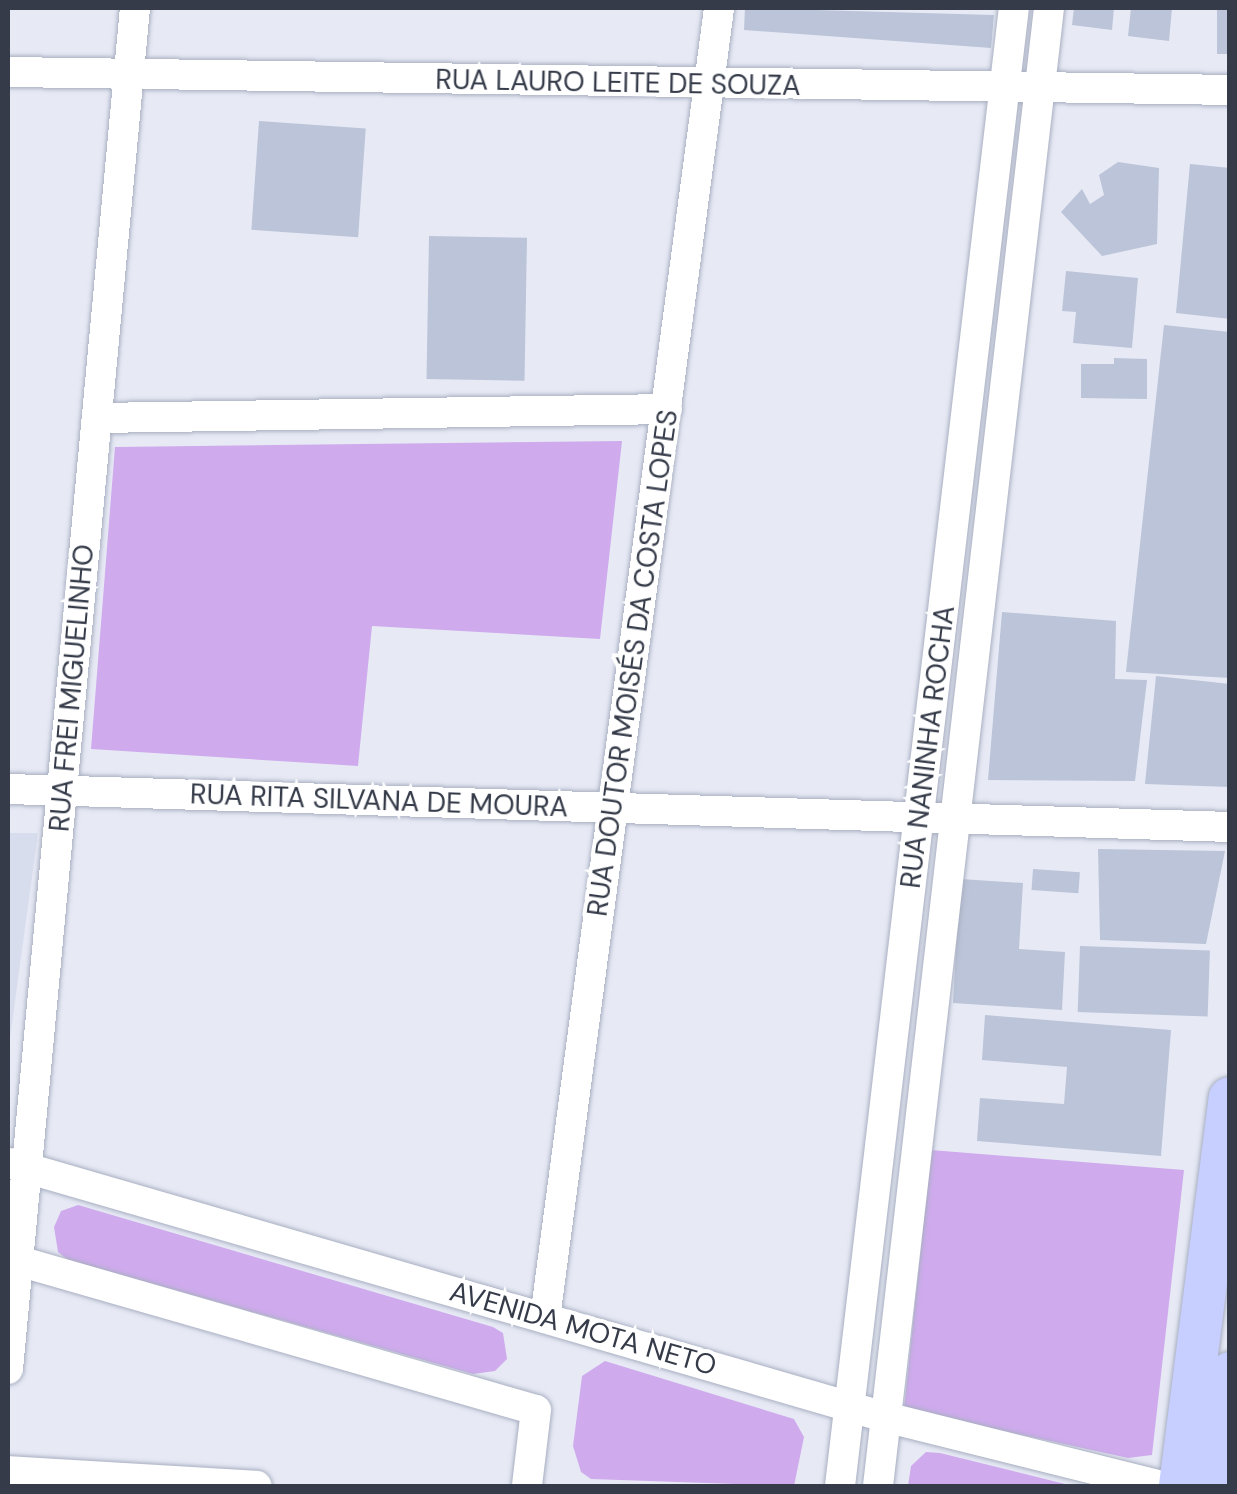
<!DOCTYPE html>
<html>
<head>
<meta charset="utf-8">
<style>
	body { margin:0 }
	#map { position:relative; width:1237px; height:1494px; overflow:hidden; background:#e7eaf5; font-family:"DM Sans",sans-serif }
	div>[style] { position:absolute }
	.residential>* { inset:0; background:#d8dded }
	.green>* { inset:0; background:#cfabed }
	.building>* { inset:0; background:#bbc4d8; transform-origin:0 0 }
	.roads { filter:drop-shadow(0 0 2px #a8afc1) drop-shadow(0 0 2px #a8afc1) }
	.street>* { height:30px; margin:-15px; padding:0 15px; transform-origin:15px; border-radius:15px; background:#fff }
	.secondary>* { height:42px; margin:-21px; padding:0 21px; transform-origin:21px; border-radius:21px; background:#c6cfff }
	span { translate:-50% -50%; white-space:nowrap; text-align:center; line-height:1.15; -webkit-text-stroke:8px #fff; paint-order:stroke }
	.street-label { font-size:28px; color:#353b49 }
	.frame { position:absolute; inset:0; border:10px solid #353b49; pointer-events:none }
</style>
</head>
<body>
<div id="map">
	<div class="residential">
		<i style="clip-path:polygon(8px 833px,38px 833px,8px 1053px)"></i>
	</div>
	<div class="green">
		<i style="clip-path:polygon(622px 441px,600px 639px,372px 626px,358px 766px,91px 749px,115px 447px)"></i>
		<i style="clip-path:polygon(931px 1150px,1184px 1170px,1152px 1455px,1128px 1458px,904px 1409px)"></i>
		<i style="clip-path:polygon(78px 1205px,493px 1327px,503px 1333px,507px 1359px,495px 1371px,473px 1374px,68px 1260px,58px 1252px,54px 1227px,61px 1211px)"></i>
		<i style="clip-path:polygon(605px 1361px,794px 1419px,804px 1437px,794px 1486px,591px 1479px,581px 1472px,573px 1446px,582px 1376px)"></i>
		<i style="clip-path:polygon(926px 1452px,940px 1453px,1073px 1486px,908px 1486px,911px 1466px)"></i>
	</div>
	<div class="building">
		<i style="clip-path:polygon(745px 8px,994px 15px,991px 48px,744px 30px)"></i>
		<i style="clip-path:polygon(1074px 8px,1114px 8px,1112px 30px,1072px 25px)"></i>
		<i style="clip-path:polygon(1131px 8px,1172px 8px,1169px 41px,1128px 36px)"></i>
		<i style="left:1217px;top:8px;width:13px;height:46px"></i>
		<i style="left:259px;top:121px;width:107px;height:109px;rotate:4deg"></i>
		<i style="clip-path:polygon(1118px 162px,1159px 168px,1157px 244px,1102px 256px,1061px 212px,1082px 189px,1090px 204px,1104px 195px,1099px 175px)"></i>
		<i style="clip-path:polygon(1190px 164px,1230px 168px,1230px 319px,1176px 313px)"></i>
		<i style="left:429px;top:236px;width:98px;height:143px;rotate:1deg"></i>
		<i style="clip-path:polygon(1066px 271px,1138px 278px,1132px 348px,1073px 343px,1076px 312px,1062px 311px)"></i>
		<i style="clip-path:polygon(1164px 325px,1230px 332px,1230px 678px,1126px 672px)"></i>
		<i style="clip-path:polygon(1114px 358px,1147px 359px,1147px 399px,1081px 398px,1081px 364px,1114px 364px)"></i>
		<i style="clip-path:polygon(1002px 612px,1116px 621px,1115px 679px,1147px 680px,1135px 781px,988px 780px)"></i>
		<i style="clip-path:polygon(1156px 676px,1230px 684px,1230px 787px,1145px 784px)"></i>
		<i style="clip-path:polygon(1098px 849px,1225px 851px,1206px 944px,1100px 940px)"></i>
		<i style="left:1033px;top:869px;width:47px;height:21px;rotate:4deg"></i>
		<i style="clip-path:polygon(960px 879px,1023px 883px,1019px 949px,1065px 952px,1062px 1010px,953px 1003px)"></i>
		<i style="left:1080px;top:946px;width:130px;height:66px;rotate:2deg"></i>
		<i style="clip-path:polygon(985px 1015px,1171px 1030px,1161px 1156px,977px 1141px,980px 1098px,1064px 1104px,1067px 1067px,982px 1060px)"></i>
	</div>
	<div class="roads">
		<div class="street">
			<i style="left:8px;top:72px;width:1222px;rotate:0.84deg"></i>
			<i style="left:97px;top:418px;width:570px;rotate:-0.9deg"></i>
			<i style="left:8px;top:789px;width:1223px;rotate:1.78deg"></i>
			<i style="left:9px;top:1163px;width:912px;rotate:16.17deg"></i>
			<i style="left:885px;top:1417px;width:284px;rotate:14deg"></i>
			<i style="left:8px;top:1258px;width:549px;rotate:16.06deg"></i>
			<i style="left:536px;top:1410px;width:77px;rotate:96.8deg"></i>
			<i style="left:545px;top:1318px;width:1322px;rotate:-82.43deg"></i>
			<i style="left:8px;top:1369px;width:1367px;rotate:-84.67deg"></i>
			<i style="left:8px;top:1471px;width:249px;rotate:3.4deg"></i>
			<i style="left:840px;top:1486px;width:1488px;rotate:-83.29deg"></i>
			<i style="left:878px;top:1486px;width:1488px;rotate:-83.4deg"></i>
		</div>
		<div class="secondary">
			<i style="left:1180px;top:1486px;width:391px;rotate:-82.7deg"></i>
			<i style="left:1215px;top:1486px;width:114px;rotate:-82.4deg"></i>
		</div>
	</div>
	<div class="street-label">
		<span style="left:618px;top:83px;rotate:1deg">RUA LAURO LEITE DE SOUZA</span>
		<span style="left:633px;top:663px;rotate:-82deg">RUA DOUTOR MOISÉS DA COSTA LOPES</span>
		<span style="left:72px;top:688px;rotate:-85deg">RUA FREI MIGUELINHO</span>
		<span style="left:928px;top:747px;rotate:-83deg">RUA NANINHA ROCHA</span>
		<span style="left:379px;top:801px;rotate:2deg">RUA RITA SILVANA DE MOURA</span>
		<span style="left:583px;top:1329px;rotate:16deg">AVENIDA MOTA NETO</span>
	</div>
	<div class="frame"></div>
</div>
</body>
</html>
